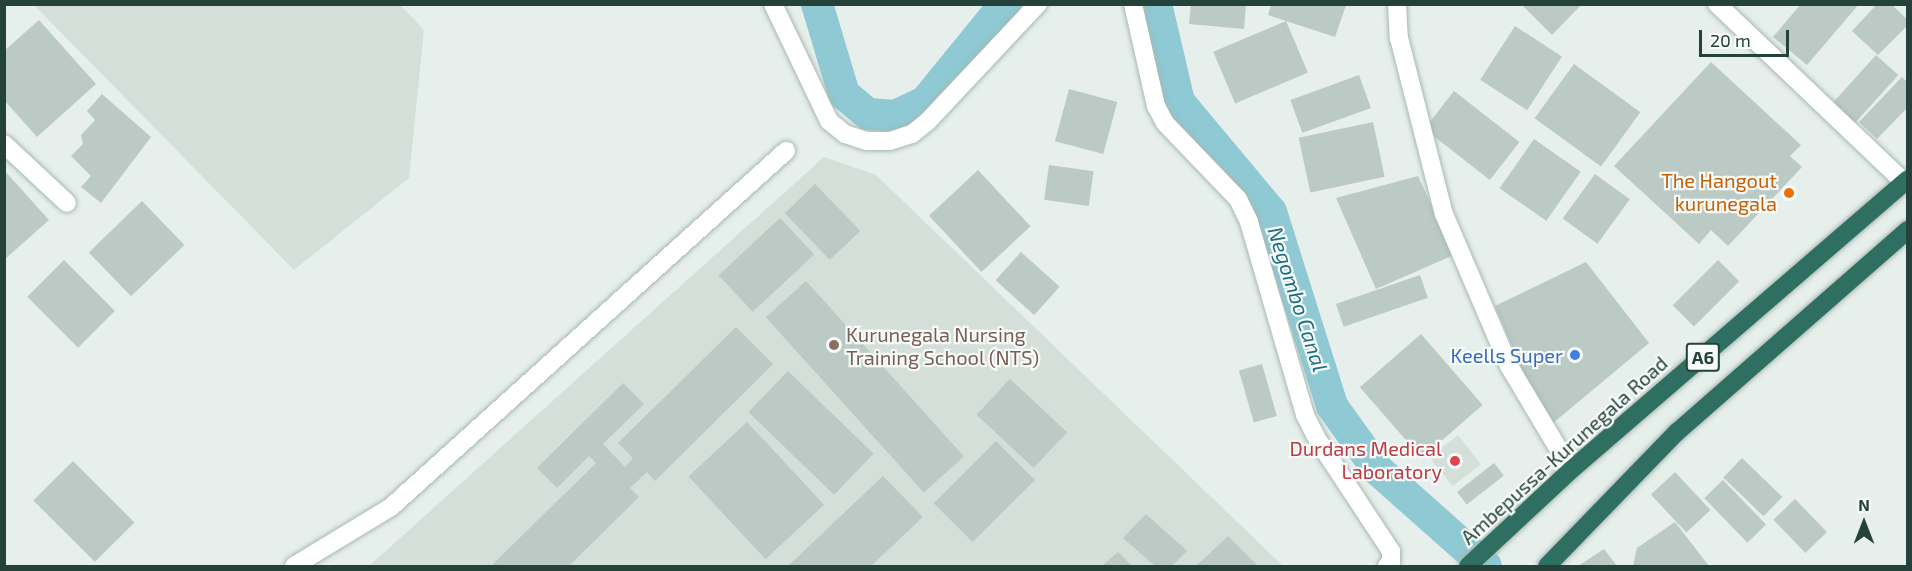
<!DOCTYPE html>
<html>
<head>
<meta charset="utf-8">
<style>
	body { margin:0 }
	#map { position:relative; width:1912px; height:571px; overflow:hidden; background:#e6efeb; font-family:"Exo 2",sans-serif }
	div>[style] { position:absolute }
	.built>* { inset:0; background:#d4dfda; transform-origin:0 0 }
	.canal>* { height:32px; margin:-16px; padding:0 16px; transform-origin:16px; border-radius:16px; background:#8ec9d4 }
	.building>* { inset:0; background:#bbcac4; transform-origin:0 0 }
	.roads { filter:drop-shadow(0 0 2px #a8b8b2) drop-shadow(0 0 2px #a8b8b2) }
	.minor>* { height:18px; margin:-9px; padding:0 9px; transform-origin:9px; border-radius:9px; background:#fff }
	.highway>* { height:18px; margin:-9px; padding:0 9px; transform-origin:9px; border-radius:9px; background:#2f6f62 }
	.dots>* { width:16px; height:16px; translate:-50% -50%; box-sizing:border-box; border:3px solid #f7fbf9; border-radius:50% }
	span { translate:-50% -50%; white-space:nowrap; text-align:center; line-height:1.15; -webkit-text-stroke:4.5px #f7fbf9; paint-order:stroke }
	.shield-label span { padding:2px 4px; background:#f7fbf9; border:2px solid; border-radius:4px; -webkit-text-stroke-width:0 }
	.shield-label { font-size:18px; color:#24423a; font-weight:700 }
	.food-label { font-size:20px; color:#c56008 }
	.right { translate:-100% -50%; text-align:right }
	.education-label { font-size:20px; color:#785e54 }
	.left { translate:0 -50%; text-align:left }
	.shop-label { font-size:20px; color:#366cbe }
	.health-label { font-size:20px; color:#be3a42 }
	.street-label { font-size:20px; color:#24423a }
	.water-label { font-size:21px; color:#1c6f80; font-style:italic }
	.frame { position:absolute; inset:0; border:6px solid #24423a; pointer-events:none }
	.north { position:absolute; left:1834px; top:493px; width:60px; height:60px; -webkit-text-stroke:4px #f7fbf9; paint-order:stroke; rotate:0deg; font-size:16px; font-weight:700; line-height:24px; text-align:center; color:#24423a }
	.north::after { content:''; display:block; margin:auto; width:21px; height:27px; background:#24423a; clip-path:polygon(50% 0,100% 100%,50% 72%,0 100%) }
	.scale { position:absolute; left:1699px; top:30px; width:90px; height:27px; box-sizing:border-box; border:3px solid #24423a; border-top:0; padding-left:8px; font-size:18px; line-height:21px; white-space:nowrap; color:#24423a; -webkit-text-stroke:4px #f7fbf9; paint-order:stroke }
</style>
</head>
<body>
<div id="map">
	<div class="built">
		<i style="clip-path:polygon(34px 5px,400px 5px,424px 30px,409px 178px,294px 270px)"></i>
		<i style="clip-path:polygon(824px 157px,876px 175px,1283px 566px,369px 566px)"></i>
		<i style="left:1458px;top:435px;width:37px;height:36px;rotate:52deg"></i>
	</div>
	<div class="canal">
		<i style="left:817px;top:4px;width:94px;rotate:73.3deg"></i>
		<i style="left:844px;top:94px;width:31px;rotate:40deg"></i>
		<i style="left:868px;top:114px;width:27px;rotate:4deg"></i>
		<i style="left:895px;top:116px;width:33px;rotate:-25deg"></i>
		<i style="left:925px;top:102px;width:127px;rotate:-50.8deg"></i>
		<i style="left:1156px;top:4px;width:101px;rotate:76.8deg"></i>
		<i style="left:1179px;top:102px;width:143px;rotate:50.1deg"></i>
		<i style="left:1271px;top:212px;width:203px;rotate:72.5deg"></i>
		<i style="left:1332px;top:406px;width:79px;rotate:54.3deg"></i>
		<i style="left:1378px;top:470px;width:144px;rotate:41.6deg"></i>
	</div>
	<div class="building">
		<i style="clip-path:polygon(1191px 4px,1246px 4px,1244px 29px,1189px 24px)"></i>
		<i style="clip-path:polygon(1521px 4px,1582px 4px,1552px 35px)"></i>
		<i style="clip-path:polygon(1801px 4px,1859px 4px,1807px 65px,1773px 37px)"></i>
		<i style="clip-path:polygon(1877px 4px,1891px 4px,1908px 20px,1908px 25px,1878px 55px,1852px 31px)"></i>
		<i style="clip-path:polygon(1271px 5px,1346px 5px,1335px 37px,1268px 15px)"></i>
		<i style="clip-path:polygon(39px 20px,96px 84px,37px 137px,4px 100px,4px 51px)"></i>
		<i style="left:1286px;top:21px;width:56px;height:79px;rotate:67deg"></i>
		<i style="left:1515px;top:26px;width:56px;height:64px;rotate:33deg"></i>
		<i style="left:1876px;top:55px;width:30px;height:66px;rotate:42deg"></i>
		<i style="clip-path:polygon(1711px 62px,1801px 145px,1790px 156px,1802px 167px,1728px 246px,1711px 230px,1699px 244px,1614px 166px)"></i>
		<i style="left:1574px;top:64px;width:82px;height:67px;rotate:36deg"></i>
		<i style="left:1359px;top:75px;width:35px;height:73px;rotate:70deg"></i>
		<i style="clip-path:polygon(1902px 77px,1908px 83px,1908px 107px,1877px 139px,1859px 122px)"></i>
		<i style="left:1069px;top:89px;width:50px;height:54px;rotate:15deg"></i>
		<i style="left:1454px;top:91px;width:83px;height:48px;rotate:38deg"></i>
		<i style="clip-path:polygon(102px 94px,151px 137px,101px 203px,81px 187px,91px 176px,71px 156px,83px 144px,81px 135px,95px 120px,87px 111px)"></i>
		<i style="left:1373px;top:122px;width:56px;height:76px;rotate:78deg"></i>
		<i style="left:1534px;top:139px;width:57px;height:60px;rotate:35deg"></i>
		<i style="left:1049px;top:165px;width:45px;height:35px;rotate:8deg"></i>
		<i style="clip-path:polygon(4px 170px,49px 220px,4px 260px)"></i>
		<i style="left:978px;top:170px;width:77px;height:67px;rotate:47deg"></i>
		<i style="left:1595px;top:174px;width:43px;height:55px;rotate:36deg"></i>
		<i style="clip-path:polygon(1418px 176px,1454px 255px,1376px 289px,1336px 198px)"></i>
		<i style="left:815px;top:184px;width:65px;height:42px;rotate:46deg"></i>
		<i style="left:142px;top:201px;width:61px;height:74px;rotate:46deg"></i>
		<i style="left:780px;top:218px;width:50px;height:84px;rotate:47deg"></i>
		<i style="left:1021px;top:252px;width:52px;height:38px;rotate:42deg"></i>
		<i style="left:64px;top:260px;width:72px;height:52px;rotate:45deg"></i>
		<i style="left:1718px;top:260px;width:30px;height:64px;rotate:45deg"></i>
		<i style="clip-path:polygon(1586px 262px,1649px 343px,1547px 428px,1495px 306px)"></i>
		<i style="left:1420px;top:275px;width:24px;height:89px;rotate:71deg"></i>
		<i style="left:806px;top:281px;width:236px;height:54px;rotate:48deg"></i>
		<i style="clip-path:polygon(736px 327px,773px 364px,655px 481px,647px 472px,630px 488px,639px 497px,569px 566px,491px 566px,596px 463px,589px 456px,557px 488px,537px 468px,623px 383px,644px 404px,603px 444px,625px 467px,633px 458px,618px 443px)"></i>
		<i style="left:1421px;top:334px;width:94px;height:81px;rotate:49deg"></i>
		<i style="left:1262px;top:364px;width:54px;height:24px;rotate:74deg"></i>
		<i style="left:788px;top:371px;width:119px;height:57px;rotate:44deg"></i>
		<i style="left:1010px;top:379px;width:78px;height:49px;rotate:43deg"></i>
		<i style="left:747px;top:422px;width:113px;height:80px;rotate:47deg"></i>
		<i style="left:996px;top:441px;width:55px;height:88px;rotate:45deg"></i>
		<i style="left:1742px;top:458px;width:56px;height:27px;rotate:44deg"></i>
		<i style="left:73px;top:461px;width:87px;height:56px;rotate:45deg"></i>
		<i style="left:1494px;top:463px;width:16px;height:47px;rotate:52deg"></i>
		<i style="left:1675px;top:472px;width:52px;height:33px;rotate:47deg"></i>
		<i style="clip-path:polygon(883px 476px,923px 517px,871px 566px,788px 566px)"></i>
		<i style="left:1723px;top:480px;width:62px;height:26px;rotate:46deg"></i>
		<i style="left:1795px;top:499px;width:46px;height:30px;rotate:46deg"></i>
		<i style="clip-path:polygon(1146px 514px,1187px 551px,1172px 566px,1155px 566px,1123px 538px)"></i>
		<i style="clip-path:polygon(1675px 522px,1709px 566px,1633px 566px,1637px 548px)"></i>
		<i style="clip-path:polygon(1228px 536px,1258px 566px,1196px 566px)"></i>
		<i style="clip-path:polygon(1604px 549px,1617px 566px,1578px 566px)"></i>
		<i style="clip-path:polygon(1118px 552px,1132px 566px,1102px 566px)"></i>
	</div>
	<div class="roads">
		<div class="minor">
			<i style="left:773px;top:4px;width:130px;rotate:64.4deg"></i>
			<i style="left:829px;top:121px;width:21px;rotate:39deg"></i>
			<i style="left:845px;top:134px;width:23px;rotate:18deg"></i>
			<i style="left:867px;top:141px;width:23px"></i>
			<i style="left:890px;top:141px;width:23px;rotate:-18deg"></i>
			<i style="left:912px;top:134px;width:21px;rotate:-39deg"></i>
			<i style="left:928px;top:121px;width:161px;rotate:-46.8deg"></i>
			<i style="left:1133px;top:4px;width:105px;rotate:77.3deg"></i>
			<i style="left:1156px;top:106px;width:19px;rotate:62deg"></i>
			<i style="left:1165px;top:123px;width:105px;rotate:46.2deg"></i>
			<i style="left:1238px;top:199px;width:25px;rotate:64deg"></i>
			<i style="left:1249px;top:222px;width:201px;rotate:73.8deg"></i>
			<i style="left:1305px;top:415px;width:30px;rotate:63deg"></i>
			<i style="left:1319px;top:442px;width:131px;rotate:56.6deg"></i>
			<i style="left:1391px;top:551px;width:11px;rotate:90deg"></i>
			<i style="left:1391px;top:562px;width:6px;rotate:135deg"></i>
			<i style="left:1397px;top:4px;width:34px;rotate:87deg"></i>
			<i style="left:1399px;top:38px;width:182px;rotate:75.7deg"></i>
			<i style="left:1444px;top:214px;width:165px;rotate:66.8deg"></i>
			<i style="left:1509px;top:366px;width:121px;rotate:59.2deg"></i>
			<i style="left:1717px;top:4px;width:258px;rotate:43.6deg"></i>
			<i style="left:4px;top:144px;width:86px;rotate:43.1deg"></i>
			<i style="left:294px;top:566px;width:114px;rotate:-31.3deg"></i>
			<i style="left:391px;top:507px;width:532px;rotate:-42.03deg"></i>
		</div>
		<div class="highway">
			<i style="left:1468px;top:566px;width:141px;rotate:-43deg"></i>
			<i style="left:1571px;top:470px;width:445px;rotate:-40.8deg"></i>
			<i style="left:1547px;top:566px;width:187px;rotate:-45.9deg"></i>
			<i style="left:1677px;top:432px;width:307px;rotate:-41.2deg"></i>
		</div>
	</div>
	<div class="dots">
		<i style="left:1789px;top:193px;background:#e8710a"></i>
		<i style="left:834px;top:345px;background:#8d6e63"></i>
		<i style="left:1575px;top:355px;background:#3f7fe0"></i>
		<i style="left:1455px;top:461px;background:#e0444e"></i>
	</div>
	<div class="shield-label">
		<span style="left:1703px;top:357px">A6</span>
	</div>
	<div class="food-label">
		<span class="right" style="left:1777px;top:192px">The Hangout<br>kurunegala</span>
	</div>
	<div class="education-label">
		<span class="left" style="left:846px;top:346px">Kurunegala Nursing<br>Training School (NTS)</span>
	</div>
	<div class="shop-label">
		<span class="right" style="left:1563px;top:355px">Keells Super</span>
	</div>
	<div class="health-label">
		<span class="right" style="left:1442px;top:460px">Durdans Medical<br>Laboratory</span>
	</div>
	<div class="street-label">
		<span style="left:1564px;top:450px;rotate:-42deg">Ambepussa-Kurunegala Road</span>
	</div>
	<div class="water-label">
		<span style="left:1298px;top:299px;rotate:72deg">Negombo Canal</span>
	</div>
	<div class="frame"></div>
	<div class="north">N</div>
	<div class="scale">20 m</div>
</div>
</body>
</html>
